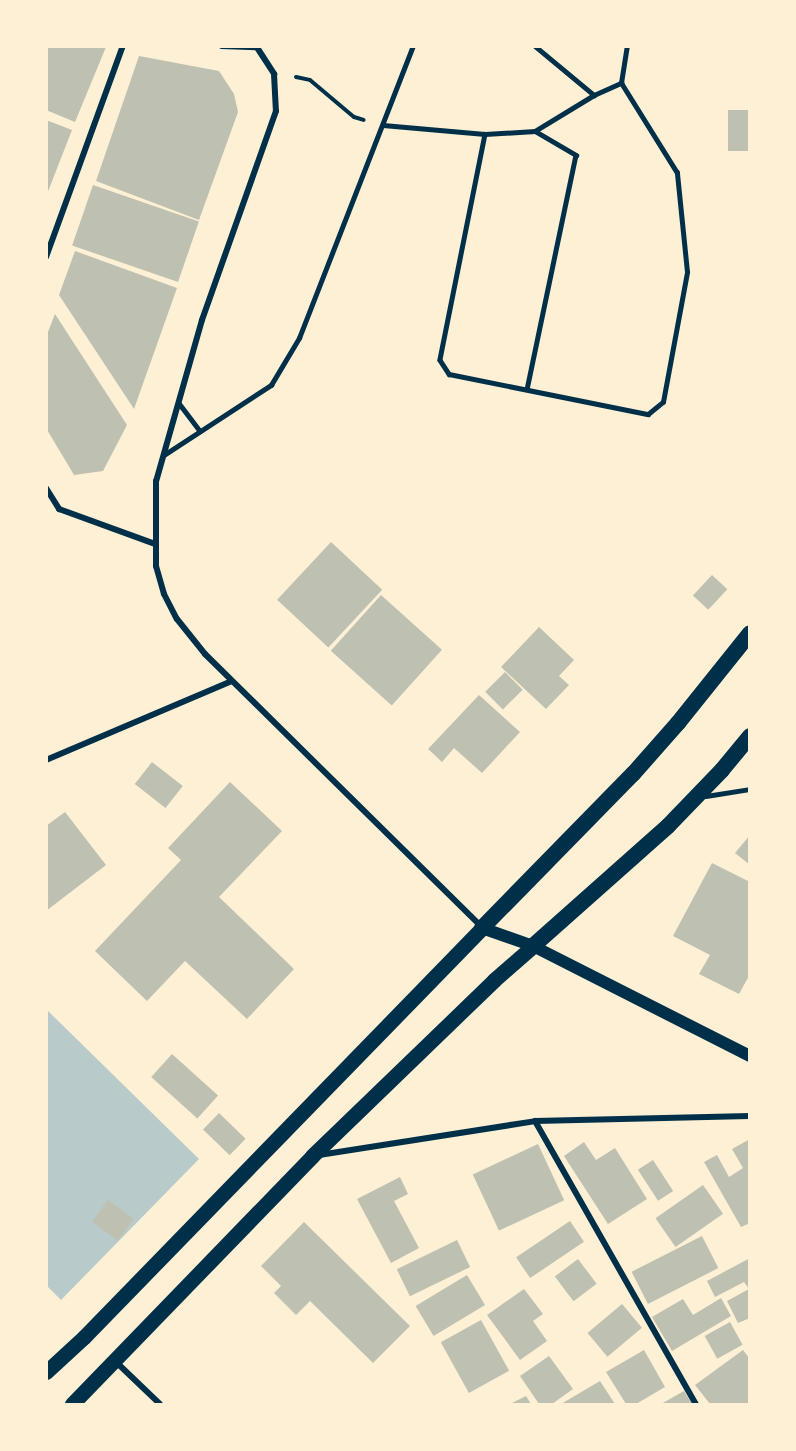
<!DOCTYPE html>
<html>
<head>
<meta charset="utf-8">
<style>
	body { margin:0 }
	#map { position:relative; width:796px; height:1451px; overflow:hidden; background:#fdf0d5; font-family:"Noto Sans",sans-serif }
	div>[style] { position:absolute }
	.green>* { inset:0; background:#b9caca }
	.building>* { inset:0; background:#bec0b2; transform-origin:0 0 }
	.path>* { height:4px; margin:-2px; padding:0 2px; transform-origin:2px; border-radius:2px; background:#003049 }
	.service>* { height:4.5px; margin:-2.25px; padding:0 2.25px; transform-origin:2.25px; border-radius:2.25px; background:#003049 }
	.minor>* { height:6px; margin:-3px; padding:0 3px; transform-origin:3px; border-radius:3px; background:#003049 }
	.secondary>* { height:12px; margin:-6px; padding:0 6px; transform-origin:6px; border-radius:6px; background:#003049 }
	.primary>* { height:15px; margin:-7.5px; padding:0 7.5px; transform-origin:7.5px; border-radius:7.5px; background:#003049 }
	.trunk>* { height:16px; margin:-8px; padding:0 8px; transform-origin:8px; border-radius:8px; background:#003049 }
	span { translate:-50% -50%; white-space:nowrap; text-align:center; line-height:1.15; -webkit-text-stroke:6px #fdf0d5; paint-order:stroke }
	.frame { position:absolute; inset:0; border:48px solid #fdf0d5; pointer-events:none }
</style>
</head>
<body>
<div id="map">
	<div class="green">
		<i style="clip-path:polygon(46px 1009px,199px 1159px,61px 1300px,47px 1286px)"></i>
	</div>
	<div class="building">
		<i style="clip-path:polygon(46px 46px,106px 47px,75px 122px,46px 110px)"></i>
		<i style="clip-path:polygon(139px 56px,219px 71px,234px 94px,238px 112px,199px 220px,96px 181px)"></i>
		<i style="left:728px;top:110px;width:22px;height:41px"></i>
		<i style="clip-path:polygon(46px 120px,72px 130px,47px 194px,46px 194px)"></i>
		<i style="left:93px;top:185px;width:112px;height:64px;rotate:19deg"></i>
		<i style="clip-path:polygon(75px 251px,177px 288px,134px 409px,59px 295px)"></i>
		<i style="clip-path:polygon(55px 314px,127px 425px,103px 471px,74px 475px,46px 428px,46px 337px)"></i>
		<i style="left:331px;top:542px;width:70px;height:79px;rotate:43deg"></i>
		<i style="left:712px;top:575px;width:21px;height:28px;rotate:43deg"></i>
		<i style="left:381px;top:595px;width:82px;height:75px;rotate:42deg"></i>
		<i style="clip-path:polygon(539px 627px,574px 660px,559px 676px,569px 685px,546px 709px,501px 667px)"></i>
		<i style="left:505px;top:672px;width:25px;height:28px;rotate:45deg"></i>
		<i style="clip-path:polygon(479px 695px,520px 732px,482px 773px,454px 748px,442px 762px,428px 749px)"></i>
		<i style="left:152px;top:762px;width:39px;height:28px;rotate:38deg"></i>
		<i style="clip-path:polygon(230px 782px,282px 831px,219px 897px,294px 969px,247px 1019px,185px 961px,147px 1001px,95px 951px,181px 860px,168px 848px)"></i>
		<i style="clip-path:polygon(65px 812px,106px 865px,46px 911px,46px 826px)"></i>
		<i style="clip-path:polygon(750px 835px,750px 865px,735px 853px)"></i>
		<i style="clip-path:polygon(712px 863px,750px 882px,750px 974px,739px 994px,699px 974px,710px 955px,673px 936px)"></i>
		<i style="left:172px;top:1054px;width:62px;height:31px;rotate:42deg"></i>
		<i style="left:219px;top:1113px;width:37px;height:23px;rotate:44deg"></i>
		<i style="clip-path:polygon(750px 1139px,750px 1223px,741px 1227px,704px 1162px,717px 1155px,729px 1177px,743px 1168px,732px 1149px)"></i>
		<i style="clip-path:polygon(584px 1142px,596px 1160px,615px 1148px,647px 1199px,608px 1224px,564px 1156px)"></i>
		<i style="left:538px;top:1144px;width:62px;height:72px;rotate:65deg"></i>
		<i style="left:653px;top:1160px;width:37px;height:18px;rotate:57deg"></i>
		<i style="clip-path:polygon(400px 1177px,408px 1194px,394px 1201px,419px 1248px,391px 1263px,357px 1199px)"></i>
		<i style="left:703px;top:1185px;width:35px;height:58px;rotate:55deg"></i>
		<i style="left:108px;top:1200px;width:32px;height:27px;rotate:36deg"></i>
		<i style="left:570px;top:1221px;width:25px;height:65px;rotate:56deg"></i>
		<i style="clip-path:polygon(304px 1222px,410px 1326px,373px 1363px,310px 1301px,296px 1315px,274px 1293px,281px 1286px,261px 1266px)"></i>
		<i style="left:702px;top:1236px;width:36px;height:79px;rotate:63deg"></i>
		<i style="left:457px;top:1240px;width:30px;height:67px;rotate:64deg"></i>
		<i style="clip-path:polygon(750px 1258px,750px 1318px,738px 1323px,727px 1301px,749px 1289px,744px 1282px,715px 1297px,707px 1281px)"></i>
		<i style="left:578px;top:1259px;width:31px;height:29px;rotate:53deg"></i>
		<i style="left:467px;top:1275px;width:35px;height:60px;rotate:59deg"></i>
		<i style="clip-path:polygon(524px 1289px,543px 1314px,533px 1321px,547px 1341px,520px 1360px,487px 1315px)"></i>
		<i style="clip-path:polygon(721px 1298px,731px 1316px,672px 1351px,652px 1317px,683px 1299px,693px 1315px)"></i>
		<i style="left:622px;top:1304px;width:31px;height:45px;rotate:50deg"></i>
		<i style="left:481px;top:1320px;width:58px;height:46px;rotate:61deg"></i>
		<i style="left:730px;top:1322px;width:26px;height:29px;rotate:61deg"></i>
		<i style="clip-path:polygon(644px 1350px,665px 1387px,636px 1404px,626px 1404px,606px 1372px)"></i>
		<i style="clip-path:polygon(743px 1350px,750px 1359px,750px 1404px,710px 1404px,695px 1385px)"></i>
		<i style="clip-path:polygon(549px 1356px,573px 1389px,552px 1404px,539px 1404px,520px 1376px)"></i>
		<i style="clip-path:polygon(600px 1381px,615px 1404px,561px 1404px)"></i>
		<i style="clip-path:polygon(684px 1391px,692px 1404px,661px 1404px)"></i>
		<i style="clip-path:polygon(526px 1396px,531px 1404px,510px 1404px)"></i>
	</div>
	<div class="path">
		<i style="left:296px;top:77px;width:14px;rotate:12deg"></i>
		<i style="left:310px;top:80px;width:57px;rotate:40.1deg"></i>
		<i style="left:354px;top:117px;width:10px;rotate:17deg"></i>
	</div>
	<div class="service">
		<i style="left:221px;top:46px;width:37px;rotate:2deg"></i>
		<i style="left:535px;top:46px;width:77px;rotate:39.7deg"></i>
		<i style="left:383px;top:125px;width:102px;rotate:5deg"></i>
		<i style="left:485px;top:134px;width:50px;rotate:-3.4deg"></i>
		<i style="left:535px;top:131px;width:48px;rotate:30.3deg"></i>
		<i style="left:576px;top:155px;width:239px;rotate:101.8deg"></i>
		<i style="left:535px;top:131px;width:69px;rotate:-31.4deg"></i>
		<i style="left:594px;top:95px;width:30px;rotate:-24deg"></i>
		<i style="left:485px;top:134px;width:230px;rotate:101.3deg"></i>
		<i style="left:440px;top:360px;width:17px;rotate:57deg"></i>
		<i style="left:449px;top:374px;width:203px;rotate:11.4deg"></i>
		<i style="left:648px;top:414px;width:19px;rotate:-39deg"></i>
		<i style="left:663px;top:402px;width:132px;rotate:-79.5deg"></i>
		<i style="left:687px;top:272px;width:100px;rotate:-95.8deg"></i>
		<i style="left:677px;top:173px;width:106px;rotate:-121.9deg"></i>
		<i style="left:621px;top:83px;width:37px;rotate:-81deg"></i>
		<i style="left:179px;top:403px;width:35px;rotate:53deg"></i>
		<i style="left:164px;top:455px;width:128px;rotate:-33.2deg"></i>
		<i style="left:271px;top:385px;width:55px;rotate:-59.2deg"></i>
		<i style="left:299px;top:338px;width:313px;rotate:-68.7deg"></i>
		<i style="left:706px;top:796px;width:45px;rotate:-9deg"></i>
	</div>
	<div class="minor">
		<i style="left:258px;top:49px;width:30px;rotate:57deg"></i>
		<i style="left:274px;top:74px;width:37px;rotate:87deg"></i>
		<i style="left:276px;top:111px;width:222px;rotate:109.5deg"></i>
		<i style="left:202px;top:320px;width:167px;rotate:105.9deg"></i>
		<i style="left:156px;top:481px;width:85px;rotate:90deg"></i>
		<i style="left:156px;top:566px;width:29px;rotate:74deg"></i>
		<i style="left:164px;top:594px;width:28px;rotate:63deg"></i>
		<i style="left:177px;top:619px;width:45px;rotate:51.3deg"></i>
		<i style="left:205px;top:654px;width:389px;rotate:44.6deg"></i>
		<i style="left:46px;top:257px;width:225px;rotate:-70deg"></i>
		<i style="left:46px;top:488px;width:25px;rotate:58deg"></i>
		<i style="left:59px;top:509px;width:102px;rotate:20deg"></i>
		<i style="left:46px;top:760px;width:200px;rotate:-23deg"></i>
		<i style="left:535px;top:1121px;width:326px;rotate:60.4deg"></i>
		<i style="left:319px;top:1155px;width:219px;rotate:-8.9deg"></i>
		<i style="left:535px;top:1121px;width:215px;rotate:-1.3deg"></i>
		<i style="left:115px;top:1361px;width:62px;rotate:43.7deg"></i>
	</div>
	<div class="secondary">
		<i style="left:482px;top:928px;width:54px;rotate:19.4deg"></i>
		<i style="left:533px;top:946px;width:243px;rotate:26.9deg"></i>
	</div>
	<div class="primary">
		<i style="left:46px;top:1372px;width:52px;rotate:-42.6deg"></i>
		<i style="left:84px;top:1337px;width:571px;rotate:-45.78deg"></i>
		<i style="left:72px;top:1404px;width:345px;rotate:-45.9deg"></i>
		<i style="left:312px;top:1156px;width:253px;rotate:-44deg"></i>
		<i style="left:494px;top:980px;width:52px;rotate:-41.1deg"></i>
	</div>
	<div class="trunk">
		<i style="left:482px;top:928px;width:216px;rotate:-45.6deg"></i>
		<i style="left:633px;top:774px;width:68px;rotate:-48.6deg"></i>
		<i style="left:678px;top:723px;width:115px;rotate:-51.3deg"></i>
		<i style="left:533px;top:946px;width:181px;rotate:-41.6deg"></i>
		<i style="left:668px;top:826px;width:78px;rotate:-46deg"></i>
		<i style="left:722px;top:770px;width:44px;rotate:-50.5deg"></i>
	</div>
	<div class="frame"></div>
</div>
</body>
</html>
